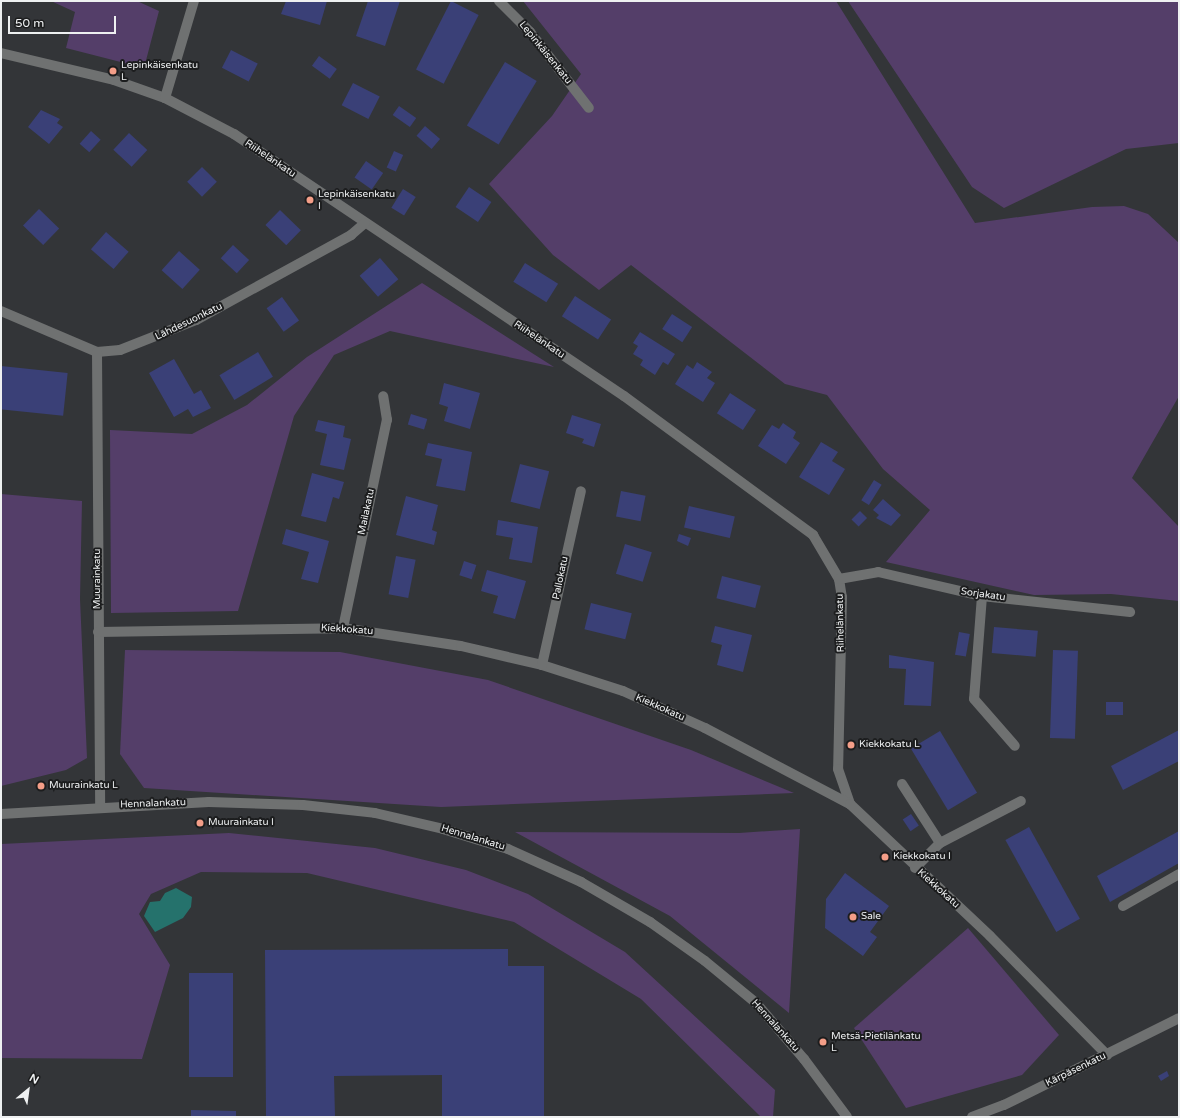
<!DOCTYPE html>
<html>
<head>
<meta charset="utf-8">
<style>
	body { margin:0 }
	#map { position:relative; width:1180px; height:1118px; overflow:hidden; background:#333538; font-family:"Varela Round",sans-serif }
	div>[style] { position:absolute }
	.green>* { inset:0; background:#543e69 }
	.water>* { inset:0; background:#25726c }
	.building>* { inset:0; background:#3a4077; transform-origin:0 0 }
	.minor>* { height:10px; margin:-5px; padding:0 5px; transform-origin:5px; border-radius:5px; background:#6f7171 }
	.dots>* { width:11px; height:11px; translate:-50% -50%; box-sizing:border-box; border:2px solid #1c1d1e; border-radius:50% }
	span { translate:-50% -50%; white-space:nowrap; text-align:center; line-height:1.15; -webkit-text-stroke:4px #1c1d1e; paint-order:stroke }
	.street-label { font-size:10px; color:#eef0f1 }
	.poi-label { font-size:10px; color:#eef0f1 }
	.left { translate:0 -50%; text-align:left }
	.frame { position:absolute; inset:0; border:2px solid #eef0f1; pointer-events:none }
	.north { position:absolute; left:8px; top:1070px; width:40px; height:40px; -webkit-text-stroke:3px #1c1d1e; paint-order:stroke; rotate:29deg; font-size:11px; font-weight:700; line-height:16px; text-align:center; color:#eef0f1 }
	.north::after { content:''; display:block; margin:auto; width:14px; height:18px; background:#eef0f1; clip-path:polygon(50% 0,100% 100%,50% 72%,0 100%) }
	.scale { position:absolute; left:8px; top:16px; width:108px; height:18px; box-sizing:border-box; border:2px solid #eef0f1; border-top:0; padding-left:5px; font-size:12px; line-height:14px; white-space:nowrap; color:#eef0f1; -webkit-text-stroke:3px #1c1d1e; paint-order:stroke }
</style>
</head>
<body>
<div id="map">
	<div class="green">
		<i style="clip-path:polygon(51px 1px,137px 1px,159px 11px,144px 68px,66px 48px,75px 12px)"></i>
		<i style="clip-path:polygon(523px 1px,836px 1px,975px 223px,1092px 207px,1124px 206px,1148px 214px,1179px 243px,1179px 396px,1132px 478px,1179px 527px,1179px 601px,1111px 594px,1034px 595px,886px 562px,930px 510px,883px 469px,827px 395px,785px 384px,631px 265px,599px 290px,553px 255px,489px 184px,552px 116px,581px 74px)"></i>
		<i style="clip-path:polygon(848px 1px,1179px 1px,1179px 143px,1126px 149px,1004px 208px,972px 187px)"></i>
		<i style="clip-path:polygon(422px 283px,554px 367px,390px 331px,334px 355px,294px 416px,238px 611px,111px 613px,110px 430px,192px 434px,247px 405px,307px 357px)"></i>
		<i style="clip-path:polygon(1px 494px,82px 501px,80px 599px,87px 758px,66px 770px,1px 786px)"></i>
		<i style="clip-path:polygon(125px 650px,340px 652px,488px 680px,691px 750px,794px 793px,441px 807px,144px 788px,120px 754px)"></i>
		<i style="clip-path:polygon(800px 829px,789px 1013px,670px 916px,515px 832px,739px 833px)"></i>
		<i style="clip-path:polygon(229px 833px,375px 848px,466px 870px,528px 894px,625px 952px,775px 1090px,773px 1117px,761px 1117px,641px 999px,514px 922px,307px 873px,201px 872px,151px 894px,139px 914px,170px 965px,142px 1059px,1px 1058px,1px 844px)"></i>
		<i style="clip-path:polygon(968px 928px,1059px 1035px,1022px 1075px,906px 1108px,854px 1028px)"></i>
	</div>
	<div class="water">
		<i style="clip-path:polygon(176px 888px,192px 897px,191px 907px,183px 918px,155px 932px,144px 916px,150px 902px,160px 901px,165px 893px)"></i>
	</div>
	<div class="building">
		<i style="clip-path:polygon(286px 1px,327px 1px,320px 25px,281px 14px)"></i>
		<i style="clip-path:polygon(368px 1px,400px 1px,385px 46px,356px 36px)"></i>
		<i style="left:451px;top:1px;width:31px;height:77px;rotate:27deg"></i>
		<i style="left:231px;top:50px;width:30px;height:20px;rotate:27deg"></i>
		<i style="left:319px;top:56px;width:22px;height:12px;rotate:36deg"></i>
		<i style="left:505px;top:62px;width:37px;height:74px;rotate:31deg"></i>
		<i style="left:353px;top:83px;width:30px;height:25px;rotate:27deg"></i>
		<i style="left:399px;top:106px;width:21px;height:11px;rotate:35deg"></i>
		<i style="clip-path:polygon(41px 110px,60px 119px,57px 123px,63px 127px,49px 144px,28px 127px)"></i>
		<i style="left:425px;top:126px;width:20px;height:13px;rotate:41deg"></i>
		<i style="left:91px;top:131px;width:13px;height:17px;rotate:42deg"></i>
		<i style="left:129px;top:133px;width:25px;height:23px;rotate:43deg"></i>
		<i style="left:394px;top:151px;width:10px;height:18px;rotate:24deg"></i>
		<i style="left:366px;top:161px;width:21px;height:20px;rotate:35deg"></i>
		<i style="left:202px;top:167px;width:21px;height:21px;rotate:45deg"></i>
		<i style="left:469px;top:187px;width:27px;height:24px;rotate:34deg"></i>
		<i style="left:403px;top:189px;width:15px;height:22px;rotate:32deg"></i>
		<i style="left:39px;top:209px;width:28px;height:23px;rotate:44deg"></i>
		<i style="left:280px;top:210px;width:29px;height:21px;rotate:44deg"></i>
		<i style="left:106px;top:232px;width:30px;height:23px;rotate:41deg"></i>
		<i style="left:233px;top:245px;width:22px;height:18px;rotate:43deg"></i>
		<i style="left:179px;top:251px;width:28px;height:26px;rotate:42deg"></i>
		<i style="left:380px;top:258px;width:28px;height:27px;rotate:49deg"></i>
		<i style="left:525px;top:263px;width:39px;height:22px;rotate:32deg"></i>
		<i style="left:575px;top:296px;width:43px;height:24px;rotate:33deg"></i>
		<i style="left:282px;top:297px;width:29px;height:19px;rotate:54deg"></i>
		<i style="left:672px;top:314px;width:24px;height:18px;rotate:33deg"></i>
		<i style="clip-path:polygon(640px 332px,675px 354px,668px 365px,663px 362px,655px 375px,640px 365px,643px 360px,633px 354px,638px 346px,633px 343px)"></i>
		<i style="left:258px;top:352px;width:29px;height:45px;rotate:59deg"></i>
		<i style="clip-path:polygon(174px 359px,194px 394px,201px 390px,211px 408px,193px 417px,188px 409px,174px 417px,149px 373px)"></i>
		<i style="clip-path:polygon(697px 362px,712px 372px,707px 378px,715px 383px,703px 402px,675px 384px,687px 365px,693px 369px)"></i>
		<i style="left:1px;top:366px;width:67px;height:43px;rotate:6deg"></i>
		<i style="clip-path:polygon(444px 383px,480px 393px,470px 429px,444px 421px,448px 407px,439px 404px)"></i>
		<i style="left:730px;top:393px;width:31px;height:24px;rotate:33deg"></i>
		<i style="left:411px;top:414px;width:17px;height:11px;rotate:17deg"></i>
		<i style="clip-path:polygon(572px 415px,601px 424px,594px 447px,582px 443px,584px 439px,566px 433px)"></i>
		<i style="clip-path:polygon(318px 420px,345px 426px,343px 437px,351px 439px,344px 470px,320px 465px,327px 434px,315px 431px)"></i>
		<i style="clip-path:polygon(783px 423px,796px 432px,793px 438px,800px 443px,786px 464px,758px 446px,772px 425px,779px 429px)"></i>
		<i style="clip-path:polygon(821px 442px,838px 452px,832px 461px,845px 469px,829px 495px,799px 477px)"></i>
		<i style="clip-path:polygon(428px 443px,472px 452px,465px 491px,436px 486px,442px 459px,425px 455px)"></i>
		<i style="left:520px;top:464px;width:30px;height:39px;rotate:14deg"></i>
		<i style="clip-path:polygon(312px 473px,344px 482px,339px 499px,333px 497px,326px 522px,301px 516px)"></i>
		<i style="left:874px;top:480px;width:9px;height:24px;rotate:32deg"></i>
		<i style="left:621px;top:491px;width:25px;height:26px;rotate:11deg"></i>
		<i style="clip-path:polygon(406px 496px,438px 505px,432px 530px,437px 532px,434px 545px,396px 535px)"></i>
		<i style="clip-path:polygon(883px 499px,901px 515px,891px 526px,876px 518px,879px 515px,873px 510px)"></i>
		<i style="left:689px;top:506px;width:47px;height:22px;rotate:13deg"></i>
		<i style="left:860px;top:511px;width:10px;height:12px;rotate:45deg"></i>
		<i style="clip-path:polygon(498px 520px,538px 527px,532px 563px,509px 559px,513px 538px,496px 535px)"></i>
		<i style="clip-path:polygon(286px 529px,329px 541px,318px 583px,301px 579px,309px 552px,282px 544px)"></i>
		<i style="clip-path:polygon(679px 534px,691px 538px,688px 546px,677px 541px)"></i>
		<i style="left:625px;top:544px;width:28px;height:31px;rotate:17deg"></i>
		<i style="left:396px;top:556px;width:20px;height:39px;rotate:11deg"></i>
		<i style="left:464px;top:561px;width:13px;height:15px;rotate:18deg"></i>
		<i style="clip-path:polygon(487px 570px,526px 581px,515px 619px,493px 613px,498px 596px,481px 591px)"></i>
		<i style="left:722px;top:576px;width:40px;height:23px;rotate:14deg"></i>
		<i style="left:591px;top:603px;width:42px;height:27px;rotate:14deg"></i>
		<i style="clip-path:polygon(715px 626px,752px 635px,743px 672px,717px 665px,722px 645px,711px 642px)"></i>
		<i style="left:994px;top:627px;width:44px;height:26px;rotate:5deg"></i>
		<i style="left:959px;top:632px;width:11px;height:23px;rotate:10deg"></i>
		<i style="left:1053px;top:650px;width:25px;height:88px;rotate:2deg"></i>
		<i style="clip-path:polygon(889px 655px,934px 662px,931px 706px,904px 705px,906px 669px,889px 668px)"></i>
		<i style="left:1106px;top:702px;width:17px;height:13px"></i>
		<i style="clip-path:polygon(1179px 730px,1179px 761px,1123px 790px,1111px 766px)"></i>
		<i style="left:940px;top:731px;width:72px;height:34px;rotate:59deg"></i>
		<i style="left:911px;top:814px;width:14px;height:10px;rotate:56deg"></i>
		<i style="left:1029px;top:827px;width:105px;height:27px;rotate:61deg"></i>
		<i style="clip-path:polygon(1179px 831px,1179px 863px,1110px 902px,1097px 876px)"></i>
		<i style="clip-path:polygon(845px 873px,889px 906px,870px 932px,877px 937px,863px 956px,825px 928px,826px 899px)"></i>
		<i style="clip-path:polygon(508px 949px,508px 966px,544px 966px,544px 1117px,442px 1117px,442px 1075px,334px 1076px,335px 1117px,266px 1117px,265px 950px)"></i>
		<i style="left:189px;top:973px;width:44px;height:104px"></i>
		<i style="clip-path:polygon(1167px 1071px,1169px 1076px,1161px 1081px,1158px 1076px)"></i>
		<i style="clip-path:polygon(191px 1110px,236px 1111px,236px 1117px,191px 1117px)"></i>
	</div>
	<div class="minor">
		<i style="left:499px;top:1px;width:44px;rotate:45deg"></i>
		<i style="left:530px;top:32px;width:96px;rotate:52.2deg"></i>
		<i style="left:1px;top:53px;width:116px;rotate:13.4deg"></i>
		<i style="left:114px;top:80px;width:54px;rotate:19.4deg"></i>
		<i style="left:165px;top:98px;width:78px;rotate:27.6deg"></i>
		<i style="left:234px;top:134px;width:470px;rotate:33.9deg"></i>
		<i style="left:624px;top:396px;width:235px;rotate:36.3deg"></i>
		<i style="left:813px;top:535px;width:51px;rotate:59.4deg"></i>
		<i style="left:839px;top:579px;width:18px;rotate:81deg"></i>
		<i style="left:842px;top:597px;width:172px;rotate:91.3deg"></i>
		<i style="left:838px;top:769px;width:37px;rotate:71deg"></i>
		<i style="left:165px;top:98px;width:101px;rotate:-73.4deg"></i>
		<i style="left:1px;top:311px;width:104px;rotate:23.1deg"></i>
		<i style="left:97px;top:352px;width:23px;rotate:-5deg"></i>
		<i style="left:120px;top:350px;width:82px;rotate:-21.5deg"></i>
		<i style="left:196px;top:320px;width:177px;rotate:-28.7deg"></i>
		<i style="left:351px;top:235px;width:18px;rotate:-41deg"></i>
		<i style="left:97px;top:352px;width:454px;rotate:89.6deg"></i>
		<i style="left:839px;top:579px;width:40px;rotate:-10deg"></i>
		<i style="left:878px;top:572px;width:107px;rotate:13deg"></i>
		<i style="left:982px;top:596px;width:149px;rotate:6.2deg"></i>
		<i style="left:982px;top:596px;width:103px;rotate:94.4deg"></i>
		<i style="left:974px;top:699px;width:62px;rotate:48.9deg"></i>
		<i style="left:343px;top:628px;width:213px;rotate:-78.1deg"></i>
		<i style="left:387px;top:420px;width:24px;rotate:-99deg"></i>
		<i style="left:98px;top:632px;width:245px;rotate:-0.9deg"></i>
		<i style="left:343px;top:628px;width:119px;rotate:8.7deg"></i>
		<i style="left:461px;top:646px;width:83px;rotate:13.2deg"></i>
		<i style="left:542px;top:665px;width:85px;rotate:17.8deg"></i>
		<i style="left:623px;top:691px;width:90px;rotate:24.3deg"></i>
		<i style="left:705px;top:728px;width:164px;rotate:27.7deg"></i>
		<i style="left:850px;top:804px;width:192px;rotate:43.3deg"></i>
		<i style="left:990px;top:936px;width:167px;rotate:45.5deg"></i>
		<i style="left:542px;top:665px;width:178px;rotate:-77.4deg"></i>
		<i style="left:902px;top:784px;width:70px;rotate:57.2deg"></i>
		<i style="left:1px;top:814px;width:208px;rotate:-3.3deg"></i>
		<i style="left:209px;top:802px;width:94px;rotate:1.8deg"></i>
		<i style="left:303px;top:805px;width:72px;rotate:6.3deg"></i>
		<i style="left:375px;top:813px;width:70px;rotate:13.2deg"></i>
		<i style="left:443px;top:829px;width:68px;rotate:17.1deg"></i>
		<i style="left:508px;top:849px;width:80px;rotate:24.3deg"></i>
		<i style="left:581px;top:882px;width:80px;rotate:30.1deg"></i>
		<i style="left:650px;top:922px;width:67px;rotate:35.3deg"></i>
		<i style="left:705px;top:961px;width:66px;rotate:39.5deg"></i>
		<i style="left:756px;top:1003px;width:74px;rotate:49.4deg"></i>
		<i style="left:804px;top:1059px;width:72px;rotate:53.4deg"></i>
		<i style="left:915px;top:868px;width:35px;rotate:-45deg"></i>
		<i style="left:940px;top:843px;width:91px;rotate:-27.4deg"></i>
		<i style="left:1123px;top:906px;width:64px;rotate:-29.7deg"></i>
		<i style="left:972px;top:1117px;width:34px;rotate:-21deg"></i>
		<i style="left:1004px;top:1105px;width:195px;rotate:-26.4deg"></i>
	</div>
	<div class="dots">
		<i style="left:113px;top:71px;background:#f49e88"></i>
		<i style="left:310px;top:200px;background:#f49e88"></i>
		<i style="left:851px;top:745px;background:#f49e88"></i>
		<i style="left:41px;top:786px;background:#f49e88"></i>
		<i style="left:200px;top:823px;background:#f49e88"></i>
		<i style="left:885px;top:857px;background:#f49e88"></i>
		<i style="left:853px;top:917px;background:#f49e88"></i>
		<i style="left:823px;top:1042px;background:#f49e88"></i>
	</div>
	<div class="street-label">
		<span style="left:545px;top:53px;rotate:51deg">Lepinkäisenkatu</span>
		<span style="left:270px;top:159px;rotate:34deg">Riihelänkatu</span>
		<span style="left:189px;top:322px;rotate:-26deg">Lähdesuonkatu</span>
		<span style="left:539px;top:340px;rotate:34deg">Riihelänkatu</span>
		<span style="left:367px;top:512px;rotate:-78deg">Mailakatu</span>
		<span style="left:561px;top:578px;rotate:-78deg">Pallokatu</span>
		<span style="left:98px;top:579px;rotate:-90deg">Muurainkatu</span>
		<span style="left:983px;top:595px;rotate:8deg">Sorjakatu</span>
		<span style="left:841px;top:623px;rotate:-91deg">Riihelänkatu</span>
		<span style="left:347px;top:630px;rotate:4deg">Kiekkokatu</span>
		<span style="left:660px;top:708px;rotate:24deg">Kiekkokatu</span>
		<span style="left:153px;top:804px;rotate:-2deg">Hennalankatu</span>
		<span style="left:473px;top:838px;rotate:17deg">Hennalankatu</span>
		<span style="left:938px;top:889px;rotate:42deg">Kiekkokatu</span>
		<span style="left:775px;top:1026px;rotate:48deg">Hennalankatu</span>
		<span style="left:1076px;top:1070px;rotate:-26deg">Kärpäsenkatu</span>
	</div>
	<div class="poi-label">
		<span class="left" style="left:121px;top:71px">Lepinkäisenkatu<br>L</span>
		<span class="left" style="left:318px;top:200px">Lepinkäisenkatu<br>I</span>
		<span class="left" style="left:859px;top:745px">Kiekkokatu L</span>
		<span class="left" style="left:49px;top:786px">Muurainkatu L</span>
		<span class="left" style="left:208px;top:823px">Muurainkatu I</span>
		<span class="left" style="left:893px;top:857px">Kiekkokatu I</span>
		<span class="left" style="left:861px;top:917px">Sale</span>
		<span class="left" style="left:831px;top:1042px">Metsä-Pietilänkatu<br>L</span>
	</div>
	<div class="frame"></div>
	<div class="north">N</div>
	<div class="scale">50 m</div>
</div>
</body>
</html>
